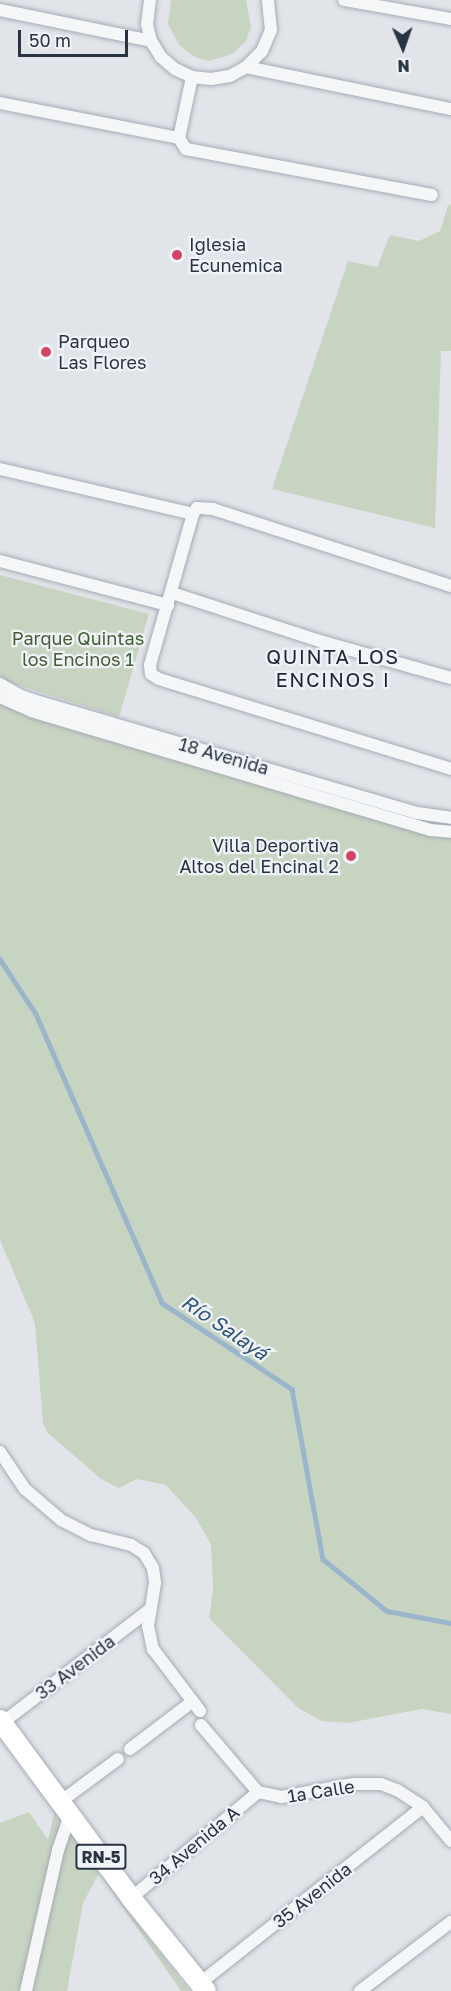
<!DOCTYPE html>
<html>
<head>
<meta charset="utf-8">
<style>
	body { margin:0 }
	#map { position:relative; width:451px; height:1991px; overflow:hidden; background:#e1e5ea; font-family:"Golos Text",sans-serif }
	div>[style] { position:absolute }
	.green>* { inset:0; background:#c8d4c2 }
	.stream>* { height:4.5px; margin:-2.25px; padding:0 2.25px; transform-origin:2.25px; border-radius:2.25px; background:#9bb6cb }
	.roads { filter:drop-shadow(0 0 2px #a6acb5) drop-shadow(0 0 2px #a6acb5) }
	.minor>* { height:12px; margin:-6px; padding:0 6px; transform-origin:6px; border-radius:6px; background:#f4f6f8 }
	.primary>* { height:20px; margin:-10px; padding:0 10px; transform-origin:10px; border-radius:10px; background:#fff }
	.dots>* { width:16px; height:16px; translate:-50% -50%; box-sizing:border-box; border:3px solid #f1f4f7; border-radius:50% }
	span { translate:-50% -50%; white-space:nowrap; text-align:center; line-height:1.15; -webkit-text-stroke:4.5px #f1f4f7; paint-order:stroke }
	.shield-label span { padding:2px 4px; background:#f1f4f7; border:2px solid; border-radius:4px; -webkit-text-stroke-width:0 }
	.shield-label { font-size:16px; color:#293443; font-weight:700 }
	.poi-label { font-size:18px; color:#293443 }
	.left { translate:0 -50%; text-align:left }
	.right { translate:-100% -50%; text-align:right }
	.park-label { font-size:18px; color:#415f36 }
	.street-label { font-size:18px; color:#293443 }
	.neighbourhood-label { font-size:20px; color:#1b2533; letter-spacing:1.5px }
	.water-label { font-size:20px; color:#325678; font-style:italic }
	.north { position:absolute; left:373px; top:18px; width:60px; height:60px; -webkit-text-stroke:4px #f1f4f7; paint-order:stroke; rotate:178deg; font-size:16px; font-weight:700; line-height:24px; text-align:center; color:#293443 }
	.north::after { content:''; display:block; margin:auto; width:21px; height:27px; background:#293443; clip-path:polygon(50% 0,100% 100%,50% 72%,0 100%) }
	.scale { position:absolute; left:18px; top:30px; width:110px; height:27px; box-sizing:border-box; border:3px solid #293443; border-top:0; padding-left:8px; font-size:18px; line-height:21px; white-space:nowrap; color:#293443; -webkit-text-stroke:4px #f1f4f7; paint-order:stroke }
</style>
</head>
<body>
<div id="map">
	<div class="green">
		<i style="clip-path:polygon(171px 0,246px 0,251px 27px,246px 41px,232px 54px,209px 61px,195px 57px,179px 45px,168px 24px)"></i>
		<i style="clip-path:polygon(451px 204px,451px 351px,441px 351px,435px 528px,272px 489px,348px 261px,377px 267px,390px 235px,419px 241px,440px 231px,448px 206px)"></i>
		<i style="clip-path:polygon(0 575px,149px 614px,119px 717px,5px 681px,0 676px)"></i>
		<i style="clip-path:polygon(0 698px,451px 836px,451px 1714px,422px 1709px,348px 1723px,322px 1721px,298px 1708px,209px 1618px,213px 1590px,211px 1545px,196px 1518px,166px 1485px,137px 1479px,119px 1488px,101px 1479px,48px 1433px,43px 1424px,35px 1323px,0 1240px)"></i>
		<i style="clip-path:polygon(55px 1810px,99px 1873px,189px 1991px,181px 1991px,99px 1873px,83px 1903px,67px 1991px,0 1991px,0 1823px,29px 1812px,48px 1840px)"></i>
	</div>
	<div class="stream">
		<i style="left:0;top:959px;width:66px;rotate:56.8deg"></i>
		<i style="left:36px;top:1014px;width:315px;rotate:66.4deg"></i>
		<i style="left:162px;top:1303px;width:156px;rotate:33.5deg"></i>
		<i style="left:292px;top:1389px;width:173px;rotate:79.7deg"></i>
		<i style="left:323px;top:1559px;width:82px;rotate:39.1deg"></i>
		<i style="left:387px;top:1611px;width:65px;rotate:10.6deg"></i>
	</div>
	<div class="roads">
		<div class="minor">
			<i style="left:150px;top:0;width:24px;rotate:97deg"></i>
			<i style="left:147px;top:24px;width:17px;rotate:77deg"></i>
			<i style="left:151px;top:41px;width:19px;rotate:58deg"></i>
			<i style="left:161px;top:57px;width:18px;rotate:41deg"></i>
			<i style="left:175px;top:69px;width:19px;rotate:25deg"></i>
			<i style="left:192px;top:77px;width:19px;rotate:6deg"></i>
			<i style="left:211px;top:79px;width:19px;rotate:-9deg"></i>
			<i style="left:230px;top:76px;width:18px;rotate:-29deg"></i>
			<i style="left:246px;top:67px;width:23px;rotate:-45deg"></i>
			<i style="left:262px;top:51px;width:23px;rotate:-67deg"></i>
			<i style="left:271px;top:30px;width:30px;rotate:-96deg"></i>
			<i style="left:344px;top:0;width:109px;rotate:10.1deg"></i>
			<i style="left:0;top:10px;width:154px;rotate:11.6deg"></i>
			<i style="left:246px;top:67px;width:209px;rotate:11.6deg"></i>
			<i style="left:192px;top:77px;width:62px;rotate:102deg"></i>
			<i style="left:179px;top:138px;width:13px;rotate:58deg"></i>
			<i style="left:186px;top:149px;width:250px;rotate:10.6deg"></i>
			<i style="left:0;top:103px;width:182px;rotate:11.1deg"></i>
			<i style="left:0;top:469px;width:198px;rotate:13.1deg"></i>
			<i style="left:0;top:561px;width:174px;rotate:14.7deg"></i>
			<i style="left:451px;top:586px;width:250px;rotate:-162.1deg"></i>
			<i style="left:213px;top:509px;width:16px;rotate:-176deg"></i>
			<i style="left:197px;top:508px;width:7px;rotate:124deg"></i>
			<i style="left:193px;top:514px;width:157px;rotate:105.9deg"></i>
			<i style="left:150px;top:665px;width:9px;rotate:84deg"></i>
			<i style="left:151px;top:674px;width:9px;rotate:32deg"></i>
			<i style="left:159px;top:679px;width:306px;rotate:17.1deg"></i>
			<i style="left:172px;top:593px;width:159px;rotate:18deg"></i>
			<i style="left:323px;top:642px;width:133px;rotate:15.7deg"></i>
			<i style="left:0;top:684px;width:24px;rotate:30deg"></i>
			<i style="left:21px;top:696px;width:16px;rotate:18deg"></i>
			<i style="left:36px;top:701px;width:397px;rotate:16.4deg"></i>
			<i style="left:417px;top:813px;width:34px;rotate:8deg"></i>
			<i style="left:0;top:697px;width:34px;rotate:24deg"></i>
			<i style="left:31px;top:711px;width:416px;rotate:16.6deg"></i>
			<i style="left:430px;top:830px;width:21px;rotate:5deg"></i>
			<i style="left:0;top:1452px;width:45px;rotate:56deg"></i>
			<i style="left:25px;top:1489px;width:48px;rotate:40.7deg"></i>
			<i style="left:61px;top:1520px;width:34px;rotate:27deg"></i>
			<i style="left:91px;top:1535px;width:41px;rotate:14deg"></i>
			<i style="left:131px;top:1545px;width:15px;rotate:32deg"></i>
			<i style="left:144px;top:1553px;width:17px;rotate:59deg"></i>
			<i style="left:153px;top:1568px;width:15px;rotate:82deg"></i>
			<i style="left:155px;top:1583px;width:44px;rotate:99.2deg"></i>
			<i style="left:148px;top:1626px;width:24px;rotate:78deg"></i>
			<i style="left:153px;top:1649px;width:78px;rotate:52.8deg"></i>
			<i style="left:2px;top:1723px;width:185px;rotate:-37.5deg"></i>
			<i style="left:201px;top:1725px;width:88px;rotate:49.6deg"></i>
			<i style="left:258px;top:1792px;width:24px;rotate:12deg"></i>
			<i style="left:281px;top:1797px;width:74px;rotate:-10.1deg"></i>
			<i style="left:354px;top:1784px;width:27px"></i>
			<i style="left:381px;top:1784px;width:17px;rotate:21deg"></i>
			<i style="left:397px;top:1790px;width:31px;rotate:33deg"></i>
			<i style="left:423px;top:1807px;width:44px;rotate:50.5deg"></i>
			<i style="left:130px;top:1749px;width:78px;rotate:-37.2deg"></i>
			<i style="left:60px;top:1802px;width:72px;rotate:-36.6deg"></i>
			<i style="left:131px;top:1898px;width:165px;rotate:-39.8deg"></i>
			<i style="left:200px;top:1983px;width:284px;rotate:-38.3deg"></i>
			<i style="left:26px;top:1991px;width:145px;rotate:-77.2deg"></i>
			<i style="left:58px;top:1850px;width:37px;rotate:-71deg"></i>
			<i style="left:360px;top:1991px;width:114px;rotate:-37.2deg"></i>
		</div>
		<div class="primary">
			<i style="left:0;top:1720px;width:221px;rotate:53.6deg"></i>
			<i style="left:131px;top:1898px;width:119px;rotate:51.1deg"></i>
		</div>
	</div>
	<div class="dots">
		<i style="left:177px;top:255px;background:#d24364"></i>
		<i style="left:46px;top:352px;background:#d24364"></i>
		<i style="left:351px;top:856px;background:#d24364"></i>
	</div>
	<div class="shield-label">
		<span style="left:101px;top:1857px">RN-5</span>
	</div>
	<div class="poi-label">
		<span class="left" style="left:189px;top:255px">Iglesia<br>Ecunemica</span>
		<span class="left" style="left:58px;top:352px">Parqueo<br>Las Flores</span>
		<span class="right" style="left:339px;top:856px">Villa Deportiva<br>Altos del Encinal 2</span>
	</div>
	<div class="park-label">
		<span style="left:78px;top:649px">Parque Quintas<br>los Encinos 1</span>
	</div>
	<div class="street-label">
		<span style="left:224px;top:756px;rotate:16deg">18 Avenida</span>
		<span style="left:75px;top:1667px;rotate:-37deg">33 Avenida</span>
		<span style="left:321px;top:1791px;rotate:-9deg">1a Calle</span>
		<span style="left:194px;top:1845px;rotate:-40deg">34 Avenida A</span>
		<span style="left:312px;top:1895px;rotate:-38deg">35 Avenida</span>
	</div>
	<div class="neighbourhood-label">
		<span style="left:333px;top:668px">QUINTA LOS<br>ENCINOS I</span>
	</div>
	<div class="water-label">
		<span style="left:225px;top:1327px;rotate:34deg">Río Salayá</span>
	</div>
	<div class="north">N</div>
	<div class="scale">50 m</div>
</div>
</body>
</html>
